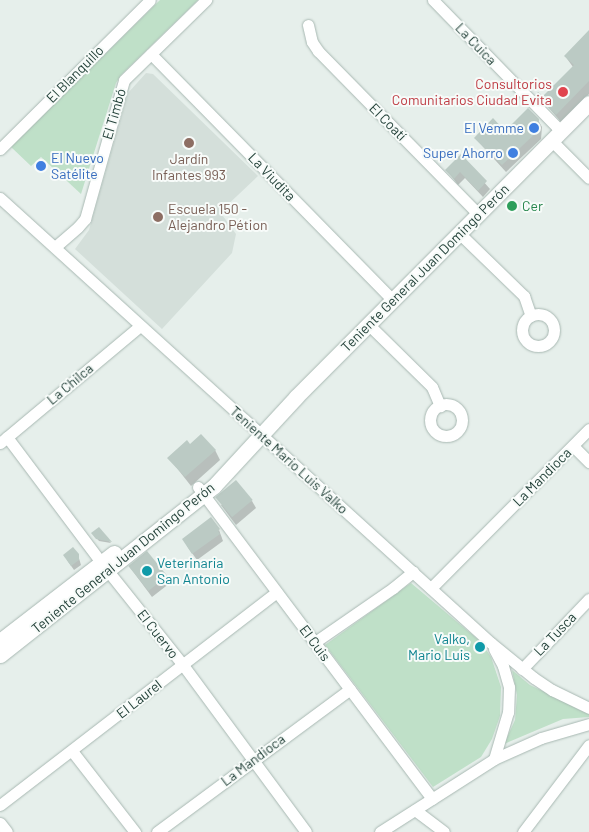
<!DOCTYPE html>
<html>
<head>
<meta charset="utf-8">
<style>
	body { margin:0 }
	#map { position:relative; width:589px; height:832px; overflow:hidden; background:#e6efeb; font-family:Barlow,sans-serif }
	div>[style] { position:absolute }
	.built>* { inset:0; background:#d4dfda }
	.green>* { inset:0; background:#bfe0c8 }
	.shadow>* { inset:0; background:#0003 }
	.building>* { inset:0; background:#bbcac4; transform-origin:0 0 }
	.roads { filter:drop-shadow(0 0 1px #a8b8b2) drop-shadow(0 0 1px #a8b8b2) }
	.minor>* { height:11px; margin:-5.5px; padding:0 5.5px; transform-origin:5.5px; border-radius:5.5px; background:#fff }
	.minor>.ring { margin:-5.5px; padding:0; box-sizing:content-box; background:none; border:11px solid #fff; border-radius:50% }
	.secondary>* { height:15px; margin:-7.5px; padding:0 7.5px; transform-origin:7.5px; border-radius:7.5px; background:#fff }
	.dots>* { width:14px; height:14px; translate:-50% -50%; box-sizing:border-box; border:2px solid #f7fbf9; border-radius:50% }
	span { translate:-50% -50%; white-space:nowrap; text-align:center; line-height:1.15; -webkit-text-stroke:4px #f7fbf9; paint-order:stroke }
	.street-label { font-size:14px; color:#24423a }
	.health-label { font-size:14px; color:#be3a42 }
	.right { translate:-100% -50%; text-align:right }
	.shop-label { font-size:14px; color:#366cbe }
	.left { translate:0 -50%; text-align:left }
	.education-label { font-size:14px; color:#785e54 }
	.leisure-label { font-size:14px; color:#27864d }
	.culture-label { font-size:14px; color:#0d838f }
</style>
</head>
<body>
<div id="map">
	<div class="built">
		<i style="clip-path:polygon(146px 73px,153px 74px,258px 176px,220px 212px,236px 234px,232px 253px,162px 329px,75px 249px,89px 230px,128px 93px)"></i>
	</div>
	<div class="green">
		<i style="clip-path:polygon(160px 0,198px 0,121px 75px,116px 83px,81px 194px,41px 157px,31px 166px,11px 147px)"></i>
		<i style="clip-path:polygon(411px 583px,481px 642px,491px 657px,501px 687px,500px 716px,492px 739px,481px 757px,433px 787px,325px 645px)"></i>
		<i style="clip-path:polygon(512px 670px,530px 685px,589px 713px,589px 717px,563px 719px,504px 744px,515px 720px,517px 695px)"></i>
	</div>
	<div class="shadow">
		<i style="clip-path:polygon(589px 32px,589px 94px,561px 122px,538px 95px,543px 98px,573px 67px,565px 56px)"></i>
		<i style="clip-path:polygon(538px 120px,542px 127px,541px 139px,506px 172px,475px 138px,505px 133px)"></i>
		<i style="clip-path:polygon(461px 156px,490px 189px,483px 197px,465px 178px,458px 185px,447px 170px)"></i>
		<i style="clip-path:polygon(190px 446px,215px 450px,220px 460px,191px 486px,169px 458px)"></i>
		<i style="clip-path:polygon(252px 501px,256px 508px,236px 525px,221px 505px)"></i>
		<i style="clip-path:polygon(98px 529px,111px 543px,99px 541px,94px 535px)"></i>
		<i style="clip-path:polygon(219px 530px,223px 541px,197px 560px,187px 546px)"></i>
		<i style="clip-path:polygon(78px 555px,81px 565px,74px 570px,67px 560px)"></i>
		<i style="clip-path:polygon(129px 566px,166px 576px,170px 583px,152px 597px)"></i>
	</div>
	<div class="building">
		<i style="clip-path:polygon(589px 30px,589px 81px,556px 115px,536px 95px,538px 92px,543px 96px,574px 65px,564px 56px)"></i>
		<i style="clip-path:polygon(528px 108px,539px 119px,538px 131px,502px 165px,474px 138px,493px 118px,505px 131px)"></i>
		<i style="clip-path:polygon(461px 154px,487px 181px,478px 191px,460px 172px,454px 179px,445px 170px)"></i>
		<i style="clip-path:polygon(201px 434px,216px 450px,185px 477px,167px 458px,187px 440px,190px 444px)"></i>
		<i style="left:236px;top:480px;width:26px;height:27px;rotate:50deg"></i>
		<i style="clip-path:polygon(211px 517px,220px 529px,218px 531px,220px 534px,192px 554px,182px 539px)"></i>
		<i style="clip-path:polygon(99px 527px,112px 542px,96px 539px,91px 533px)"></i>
		<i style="clip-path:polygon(73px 547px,79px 554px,79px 560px,71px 566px,63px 555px)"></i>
		<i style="left:147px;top:551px;width:32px;height:24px;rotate:51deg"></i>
	</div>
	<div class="roads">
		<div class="minor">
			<i style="left:433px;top:0;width:183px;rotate:45.7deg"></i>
			<i style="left:308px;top:25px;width:17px;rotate:77deg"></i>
			<i style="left:312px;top:42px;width:11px;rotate:56deg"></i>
			<i style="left:318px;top:51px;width:228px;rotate:45.5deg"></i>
			<i style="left:151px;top:54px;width:345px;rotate:45.5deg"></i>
			<i style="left:552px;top:141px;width:52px;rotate:45deg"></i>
			<i style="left:0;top:149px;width:211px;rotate:-44.8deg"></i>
			<i style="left:0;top:198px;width:663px;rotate:42.19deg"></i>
			<i style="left:491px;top:643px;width:55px;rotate:39.1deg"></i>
			<i style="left:534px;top:678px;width:22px;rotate:34deg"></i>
			<i style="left:552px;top:690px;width:41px;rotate:25.9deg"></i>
			<i style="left:459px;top:233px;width:91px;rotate:44.1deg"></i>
			<i style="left:524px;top:296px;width:21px;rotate:71deg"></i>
			<i style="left:55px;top:247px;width:30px;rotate:-41deg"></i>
			<i style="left:78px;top:227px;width:11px;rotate:-49deg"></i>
			<i style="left:85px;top:219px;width:144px;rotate:-74.3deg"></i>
			<i style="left:124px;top:80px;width:115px;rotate:-44.3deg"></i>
			<i class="ring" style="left:522px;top:314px;width:21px;height:21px"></i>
			<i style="left:369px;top:325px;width:88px;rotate:44.5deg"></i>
			<i style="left:432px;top:387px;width:21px;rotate:67deg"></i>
			<i class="ring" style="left:430px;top:404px;width:21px;height:21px"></i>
			<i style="left:7px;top:437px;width:161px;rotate:53.1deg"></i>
			<i style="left:104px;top:566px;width:127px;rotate:51.4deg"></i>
			<i style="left:183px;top:665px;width:207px;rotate:53.6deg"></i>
			<i style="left:0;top:443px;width:182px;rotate:-39.9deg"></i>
			<i style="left:573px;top:446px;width:23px;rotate:45deg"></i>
			<i style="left:198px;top:487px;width:390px;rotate:53.1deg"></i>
			<i style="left:431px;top:588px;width:224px;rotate:-45.2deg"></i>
			<i style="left:315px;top:642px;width:95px;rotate:-34.7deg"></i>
			<i style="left:393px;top:588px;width:26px;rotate:-39deg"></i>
			<i style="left:494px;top:649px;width:19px;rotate:62deg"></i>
			<i style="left:503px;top:666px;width:22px;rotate:74deg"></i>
			<i style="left:509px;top:687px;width:25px;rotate:92deg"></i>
			<i style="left:508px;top:712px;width:49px;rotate:106.6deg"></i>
			<i style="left:522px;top:669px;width:97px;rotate:-46.3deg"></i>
			<i style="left:72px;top:751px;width:103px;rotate:52.1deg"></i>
			<i style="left:0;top:805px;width:349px;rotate:-37.6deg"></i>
			<i style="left:415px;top:810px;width:36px;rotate:37deg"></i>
			<i style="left:0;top:823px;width:11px;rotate:52deg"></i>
			<i style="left:157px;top:832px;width:240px;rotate:-36.5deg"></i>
			<i style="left:380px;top:832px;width:135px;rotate:-32.6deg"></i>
			<i style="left:494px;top:759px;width:51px;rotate:-24.1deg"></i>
			<i style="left:541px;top:738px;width:50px;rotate:-16.3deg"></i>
			<i style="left:523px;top:832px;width:109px;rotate:-52.8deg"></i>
		</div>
		<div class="secondary">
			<i style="left:0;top:641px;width:144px;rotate:-37.7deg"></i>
			<i style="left:0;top:655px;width:273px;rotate:-38.3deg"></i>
			<i style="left:214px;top:486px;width:121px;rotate:-47.3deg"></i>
			<i style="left:296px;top:397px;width:415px;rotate:-45.1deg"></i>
		</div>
	</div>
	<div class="dots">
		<i style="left:563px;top:92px;background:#e0444e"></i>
		<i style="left:534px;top:128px;background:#3f7fe0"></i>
		<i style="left:189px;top:143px;background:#8d6e63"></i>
		<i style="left:513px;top:153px;background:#3f7fe0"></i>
		<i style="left:41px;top:166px;background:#3f7fe0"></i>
		<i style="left:512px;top:206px;background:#2e9e5b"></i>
		<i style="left:158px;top:217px;background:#8d6e63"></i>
		<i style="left:147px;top:571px;background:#0f9aa8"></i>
		<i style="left:480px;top:647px;background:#0f9aa8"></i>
	</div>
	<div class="street-label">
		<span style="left:476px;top:44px;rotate:46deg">La Cuica</span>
		<span style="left:75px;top:74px;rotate:-45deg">El Blanquillo</span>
		<span style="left:114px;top:114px;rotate:-74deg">El Timbó</span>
		<span style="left:388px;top:122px;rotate:45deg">El Coatí</span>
		<span style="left:272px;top:177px;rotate:46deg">La Viudita</span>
		<span style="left:425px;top:268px;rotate:-45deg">Teniente General Juan Domingo Perón</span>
		<span style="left:70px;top:384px;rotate:-40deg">La Chilca</span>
		<span style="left:289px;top:460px;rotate:42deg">Teniente Mario Luis Valko</span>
		<span style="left:542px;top:477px;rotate:-45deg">La Mandioca</span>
		<span style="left:123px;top:558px;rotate:-39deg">Teniente General Juan Domingo Perón</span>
		<span style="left:158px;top:634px;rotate:52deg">El Cuervo</span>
		<span style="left:555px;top:634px;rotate:-46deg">La Tusca</span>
		<span style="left:315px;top:643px;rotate:53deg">El Cuis</span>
		<span style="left:139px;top:699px;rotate:-38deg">El Laurel</span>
		<span style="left:253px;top:760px;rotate:-37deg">La Mandioca</span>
	</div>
	<div class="health-label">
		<span class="right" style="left:552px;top:92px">Consultorios<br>Comunitarios Ciudad Evita</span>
	</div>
	<div class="shop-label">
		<span class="right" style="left:524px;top:128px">El Vemme</span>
		<span class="right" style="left:503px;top:153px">Super Ahorro</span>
		<span class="left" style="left:51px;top:166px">El Nuevo<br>Satélite</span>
	</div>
	<div class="education-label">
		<span style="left:189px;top:167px">Jardín<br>Infantes 993</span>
		<span class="left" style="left:168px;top:217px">Escuela 150 -<br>Alejandro Pétion</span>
	</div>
	<div class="leisure-label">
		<span class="left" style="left:522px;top:206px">Cer</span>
	</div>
	<div class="culture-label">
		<span class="left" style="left:157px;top:571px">Veterinaria<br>San Antonio</span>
		<span class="right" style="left:470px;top:647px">Valko,<br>Mario Luis</span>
	</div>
</div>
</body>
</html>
